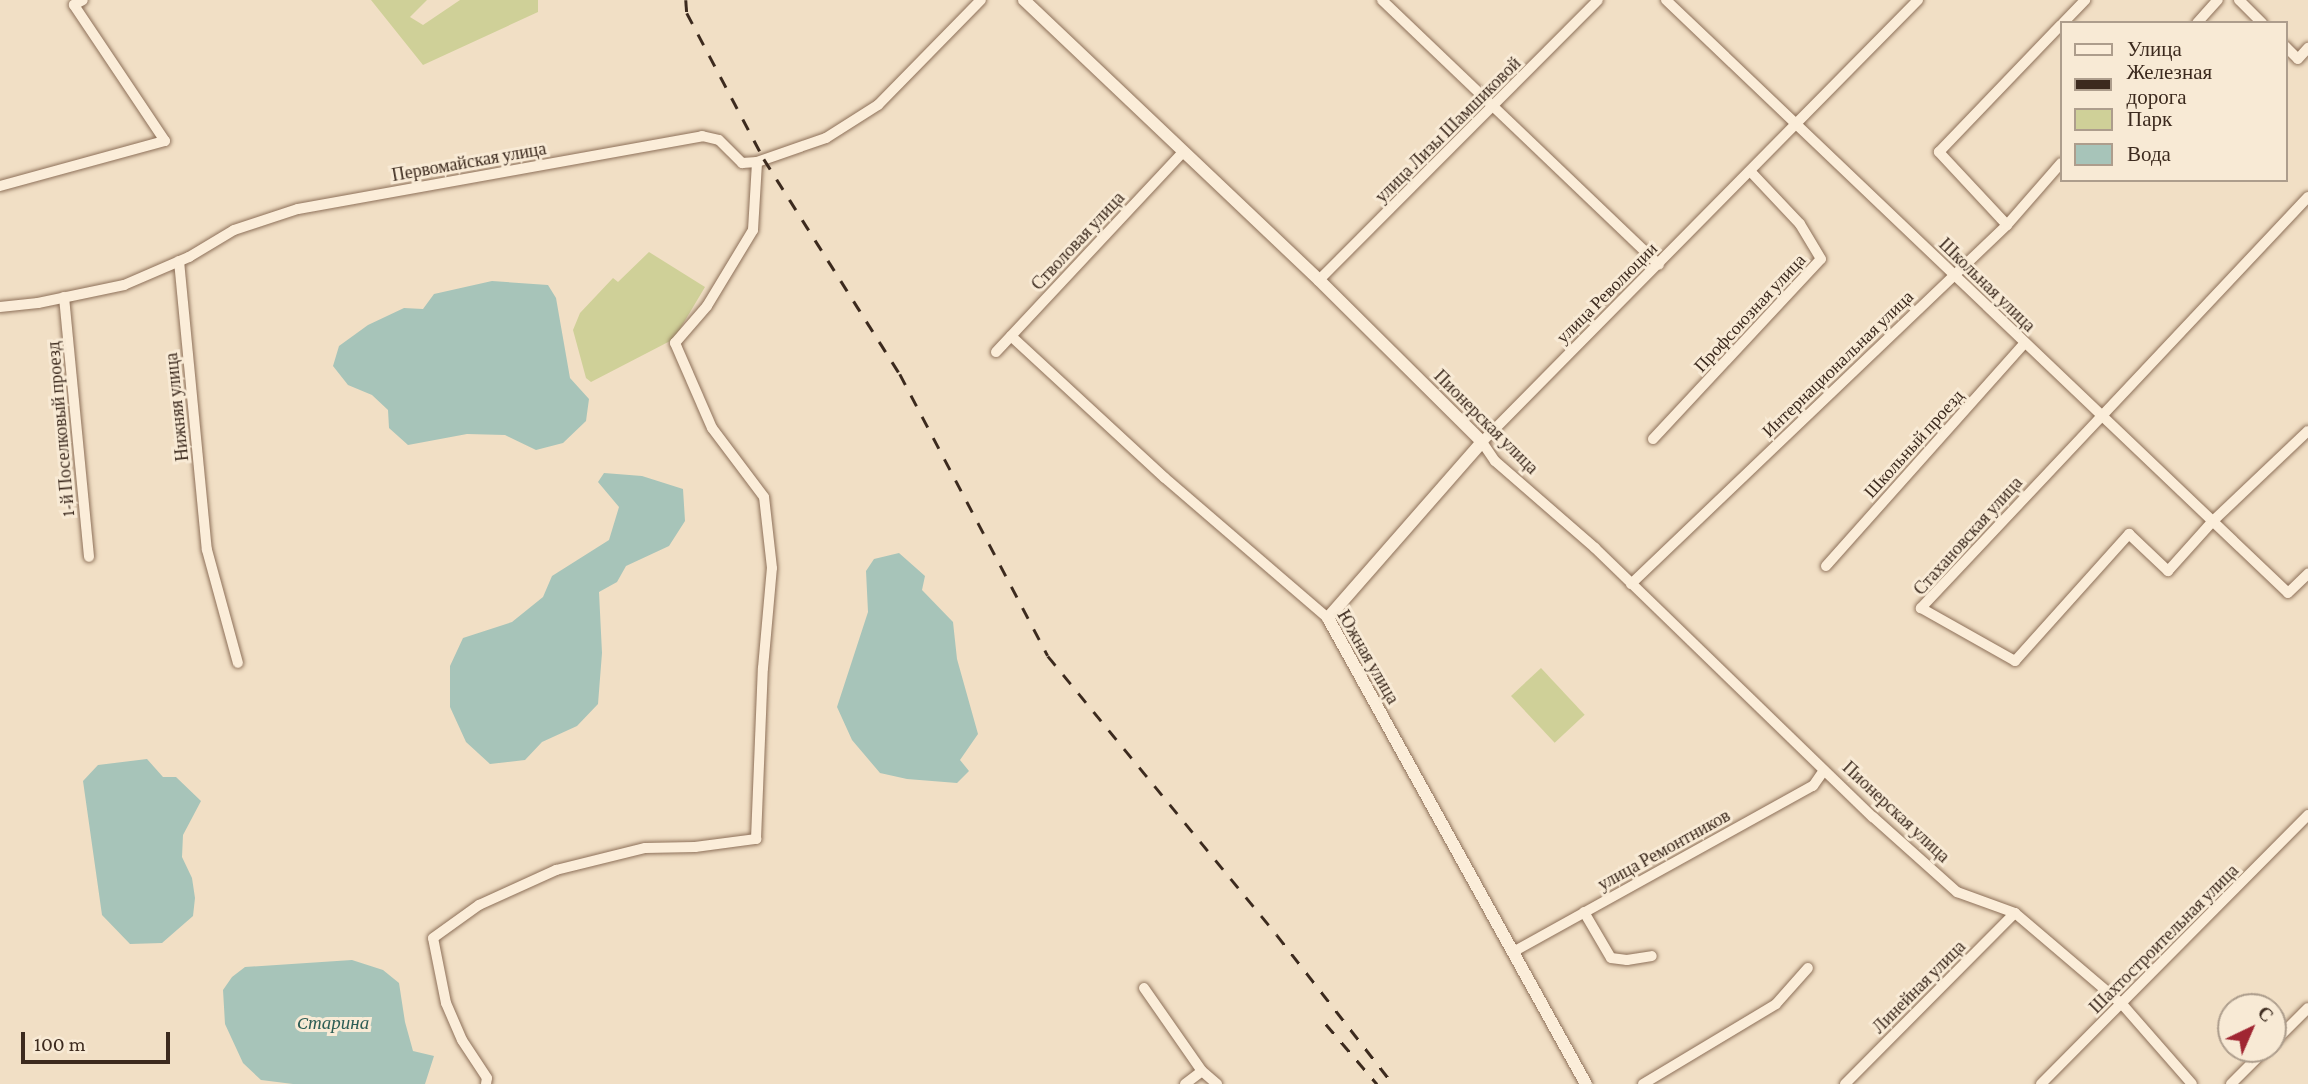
<!DOCTYPE html>
<html>
<head>
<meta charset="utf-8">
<style>
	body { margin:0 }
	#map { position:relative; width:2308px; height:1084px; overflow:hidden; background:#f1dfc5; font-family:"Crimson Pro",serif }
	div>[style] { position:absolute }
	.green>* { inset:0; background:#cfd098; transform-origin:0 0 }
	.water>* { inset:0; background:#a7c4b9 }
	.roads { filter:drop-shadow(0 0 2px #8d7059) drop-shadow(0 0 2px #8d7059) }
	.minor>* { height:10px; margin:-5px; padding:0 5px; transform-origin:5px; border-radius:5px; background:#fbedd9 }
	.tertiary>* { height:12px; margin:-6px; padding:0 6px; transform-origin:6px; border-radius:6px; background:#fbedd9 }
	.rail>* { height:2.5px; margin-top:-1.25px; transform-origin:0; background:repeating-linear-gradient(90deg,#3c2a1e 0 12px,transparent 0 24px) }
	span { translate:-50% -50%; white-space:nowrap; text-align:center; line-height:1.15; -webkit-text-stroke:6px #f8ead5; paint-order:stroke }
	.street-label { font-size:18px; color:#3c2a1e }
	.water-label { font-size:19px; color:#2d5d55; font-style:italic }
	.legend { position:absolute; left:2060px; top:21px; width:228px; height:161px; box-sizing:border-box; background:#f8ead5; border:2px solid #ad9d8c; margin:0; padding:9px 12px; list-style:none; font-size:21px; color:#3c2a1e }
	.legend li { display:flex; align-items:center; gap:14px; height:35px }
	.legend b { width:35px; border:2px solid #ad9d8c }
	.north { position:absolute; left:2217px; top:993px; width:70px; height:70px; box-sizing:border-box; background:#f8ead5; border:2px solid #ad9d8c; border-radius:50%; rotate:44deg; font-size:19px; font-weight:700; line-height:28px; text-align:center; color:#3c2a1e }
	.north::after { content:''; display:block; margin:auto; width:24px; height:32px; background:#a02632; clip-path:polygon(50% 0,100% 100%,50% 72%,0 100%) }
	.scale { position:absolute; left:21px; top:1032px; width:149px; height:32px; box-sizing:border-box; border:4px solid #3c2a1e; border-top:0; padding-left:9px; font-size:21px; line-height:24px; white-space:nowrap; color:#3c2a1e; -webkit-text-stroke:5px #f8ead5; paint-order:stroke }
</style>
</head>
<body>
<div id="map">
	<div class="green">
		<i style="clip-path:polygon(371px 0,427px 0,410px 17px,423px 25px,460px 0,538px 0,538px 12px,423px 65px)"></i>
		<i style="clip-path:polygon(649px 252px,705px 287px,674px 339px,591px 382px,586px 378px,573px 330px,580px 313px,613px 278px,618px 282px)"></i>
		<i style="left:1541px;top:668px;width:64px;height:41px;rotate:47deg"></i>
	</div>
	<div class="water">
		<i style="clip-path:polygon(492px 281px,548px 285px,556px 298px,570px 378px,589px 399px,586px 421px,563px 443px,536px 450px,505px 435px,467px 434px,408px 445px,389px 428px,388px 410px,372px 395px,348px 385px,333px 366px,339px 346px,368px 325px,404px 308px,423px 309px,434px 294px)"></i>
		<i style="clip-path:polygon(604px 473px,642px 476px,683px 489px,685px 521px,669px 546px,626px 566px,617px 582px,599px 592px,602px 653px,598px 704px,577px 726px,542px 742px,525px 760px,490px 764px,466px 742px,450px 707px,450px 666px,463px 638px,512px 622px,543px 597px,552px 576px,609px 540px,619px 507px,598px 482px)"></i>
		<i style="clip-path:polygon(899px 553px,925px 576px,922px 590px,953px 622px,957px 659px,978px 734px,960px 760px,969px 771px,957px 783px,907px 779px,880px 773px,852px 740px,837px 707px,868px 612px,866px 571px,874px 559px)"></i>
		<i style="clip-path:polygon(147px 759px,163px 777px,176px 777px,201px 801px,183px 835px,182px 857px,192px 878px,195px 898px,193px 916px,162px 943px,130px 944px,102px 915px,83px 781px,98px 765px)"></i>
		<i style="clip-path:polygon(352px 960px,383px 970px,399px 983px,405px 1022px,413px 1051px,434px 1056px,425px 1084px,293px 1084px,261px 1080px,243px 1063px,225px 1024px,223px 990px,232px 977px,245px 967px)"></i>
	</div>
	<div class="roads">
		<div class="minor">
			<i style="left:1382px;top:0;width:383px;rotate:43.7deg"></i>
			<i style="left:1666px;top:0;width:859px;rotate:43.63deg"></i>
			<i style="left:2288px;top:593px;width:28px;rotate:-44deg"></i>
			<i style="left:1918px;top:0;width:621px;rotate:134.61deg"></i>
			<i style="left:1482px;top:442px;width:23px;rotate:56deg"></i>
			<i style="left:1495px;top:461px;width:133px;rotate:41deg"></i>
			<i style="left:1595px;top:548px;width:387px;rotate:44.1deg"></i>
			<i style="left:1873px;top:817px;width:113px;rotate:41.8deg"></i>
			<i style="left:1957px;top:892px;width:62px;rotate:19.9deg"></i>
			<i style="left:2015px;top:913px;width:140px;rotate:40.4deg"></i>
			<i style="left:2122px;top:1004px;width:106px;rotate:48.8deg"></i>
			<i style="left:2239px;top:0;width:33px;rotate:45deg"></i>
			<i style="left:2063px;top:23px;width:32px;rotate:-46deg"></i>
			<i style="left:2197px;top:23px;width:31px;rotate:-48deg"></i>
			<i style="left:2285px;top:46px;width:18px;rotate:45deg"></i>
			<i style="left:2298px;top:59px;width:15px;rotate:-48deg"></i>
			<i style="left:0;top:186px;width:171px;rotate:-15.3deg"></i>
			<i style="left:165px;top:141px;width:164px;rotate:-123.8deg"></i>
			<i style="left:74px;top:5px;width:10px;rotate:-29deg"></i>
			<i style="left:2308px;top:197px;width:565px;rotate:133.28deg"></i>
			<i style="left:1921px;top:608px;width:108px;rotate:29.4deg"></i>
			<i style="left:2015px;top:661px;width:171px;rotate:-48.1deg"></i>
			<i style="left:2129px;top:534px;width:54px;rotate:43.5deg"></i>
			<i style="left:2168px;top:571px;width:66px;rotate:-48.1deg"></i>
			<i style="left:2212px;top:522px;width:132px;rotate:-43.5deg"></i>
			<i style="left:2007px;top:225px;width:100px;rotate:-133deg"></i>
			<i style="left:1939px;top:152px;width:176px;rotate:-46.2deg"></i>
			<i style="left:179px;top:261px;width:290px;rotate:84.5deg"></i>
			<i style="left:207px;top:550px;width:117px;rotate:74.7deg"></i>
			<i style="left:1319px;top:280px;width:395px;rotate:-45.1deg"></i>
			<i style="left:64px;top:297px;width:261px;rotate:84.5deg"></i>
			<i style="left:0;top:307px;width:38px;rotate:-6deg"></i>
			<i style="left:38px;top:303px;width:88px;rotate:-11.8deg"></i>
			<i style="left:124px;top:285px;width:71px;rotate:-23.3deg"></i>
			<i style="left:189px;top:257px;width:52px;rotate:-31deg"></i>
			<i style="left:234px;top:230px;width:67px;rotate:-18.2deg"></i>
			<i style="left:298px;top:209px;width:411px;rotate:-10.2deg"></i>
			<i style="left:702px;top:136px;width:17px;rotate:13deg"></i>
			<i style="left:719px;top:140px;width:33px;rotate:45deg"></i>
			<i style="left:742px;top:163px;width:15px;rotate:-4deg"></i>
			<i style="left:757px;top:162px;width:73px;rotate:-19.2deg"></i>
			<i style="left:826px;top:138px;width:62px;rotate:-32.4deg"></i>
			<i style="left:878px;top:105px;width:147px;rotate:-45.6deg"></i>
			<i style="left:1011px;top:336px;width:209px;rotate:42.7deg"></i>
			<i style="left:1165px;top:478px;width:215px;rotate:40.7deg"></i>
			<i style="left:996px;top:352px;width:274px;rotate:-46.9deg"></i>
			<i style="left:1653px;top:439px;width:246px;rotate:-47deg"></i>
			<i style="left:1821px;top:259px;width:41px;rotate:-121deg"></i>
			<i style="left:1800px;top:224px;width:71px;rotate:-133.3deg"></i>
			<i style="left:1826px;top:566px;width:299px;rotate:-48.3deg"></i>
			<i style="left:1631px;top:584px;width:520px;rotate:-43.68deg"></i>
			<i style="left:2007px;top:225px;width:82px;rotate:-48.9deg"></i>
			<i style="left:1584px;top:912px;width:53px;rotate:59.6deg"></i>
			<i style="left:1611px;top:958px;width:16px;rotate:7deg"></i>
			<i style="left:1627px;top:960px;width:25px;rotate:-9deg"></i>
			<i style="left:1513px;top:952px;width:343px;rotate:-29deg"></i>
			<i style="left:1813px;top:786px;width:19px;rotate:-55deg"></i>
			<i style="left:1144px;top:988px;width:101px;rotate:55.1deg"></i>
			<i style="left:2273px;top:1043px;width:49px;rotate:-45deg"></i>
			<i style="left:486px;top:1084px;width:6px;rotate:-81deg"></i>
			<i style="left:487px;top:1078px;width:45px;rotate:-123.3deg"></i>
			<i style="left:462px;top:1040px;width:40px;rotate:-113.4deg"></i>
			<i style="left:446px;top:1003px;width:66px;rotate:-101.3deg"></i>
			<i style="left:433px;top:938px;width:57px;rotate:-35.7deg"></i>
			<i style="left:479px;top:905px;width:85px;rotate:-24.4deg"></i>
			<i style="left:556px;top:870px;width:92px;rotate:-13.9deg"></i>
			<i style="left:645px;top:848px;width:50px;rotate:-1.1deg"></i>
			<i style="left:695px;top:847px;width:62px;rotate:-7.5deg"></i>
			<i style="left:756px;top:839px;width:171px;rotate:-87.7deg"></i>
			<i style="left:763px;top:668px;width:100px;rotate:-84.9deg"></i>
			<i style="left:772px;top:568px;width:71px;rotate:-96.4deg"></i>
			<i style="left:764px;top:497px;width:86px;rotate:-127deg"></i>
			<i style="left:712px;top:428px;width:93px;rotate:-113.5deg"></i>
			<i style="left:675px;top:343px;width:49px;rotate:-49.1deg"></i>
			<i style="left:707px;top:306px;width:89px;rotate:-58.8deg"></i>
			<i style="left:753px;top:230px;width:68px;rotate:-86.6deg"></i>
			<i style="left:1185px;top:1084px;width:21px;rotate:-37deg"></i>
			<i style="left:1202px;top:1071px;width:20px;rotate:41deg"></i>
			<i style="left:1643px;top:1084px;width:155px;rotate:-31deg"></i>
			<i style="left:1776px;top:1004px;width:48px;rotate:-48.4deg"></i>
			<i style="left:1845px;top:1084px;width:241px;rotate:-45.2deg"></i>
			<i style="left:2041px;top:1084px;width:379px;rotate:-45.2deg"></i>
			<i style="left:2231px;top:1084px;width:49px;rotate:-45deg"></i>
		</div>
		<div class="tertiary">
			<i style="left:1024px;top:0;width:407px;rotate:43.5deg"></i>
			<i style="left:1319px;top:280px;width:230px;rotate:44.8deg"></i>
			<i style="left:1482px;top:442px;width:234px;rotate:131.2deg"></i>
			<i style="left:1328px;top:618px;width:533px;rotate:61.03deg"></i>
		</div>
	</div>
	<div class="rail">
		<i style="left:686px;top:0;width:13px;rotate:86deg"></i>
		<i style="left:687px;top:13px;width:165px;rotate:62.2deg"></i>
		<i style="left:764px;top:159px;width:254px;rotate:57.7deg"></i>
		<i style="left:900px;top:374px;width:318px;rotate:62.3deg"></i>
		<i style="left:1048px;top:656px;width:361px;rotate:50.6deg"></i>
		<i style="left:1277px;top:935px;width:189px;rotate:52.1deg"></i>
		<i style="left:1326px;top:1024px;width:79px;rotate:49.6deg"></i>
	</div>
	<div class="street-label">
		<span style="left:1448px;top:130px;rotate:-45deg">улица Лизы Шамшиковой</span>
		<span style="left:469px;top:162px;rotate:-10deg">Первомайская улица</span>
		<span style="left:1078px;top:241px;rotate:-47deg">Стволовая улица</span>
		<span style="left:1987px;top:285px;rotate:44deg">Школьная улица</span>
		<span style="left:1607px;top:293px;rotate:-45deg">улица Революции</span>
		<span style="left:1750px;top:313px;rotate:-47deg">Профсоюзная улица</span>
		<span style="left:1838px;top:364px;rotate:-44deg">Интернациональная улица</span>
		<span style="left:177px;top:407px;rotate:-96deg">Нижняя улица</span>
		<span style="left:1486px;top:422px;rotate:45deg">Пионерская улица</span>
		<span style="left:61px;top:429px;rotate:-95deg">1-й Поселковый проезд</span>
		<span style="left:1914px;top:444px;rotate:-48deg">Школьный проезд</span>
		<span style="left:1968px;top:536px;rotate:-48deg">Стахановская улица</span>
		<span style="left:1368px;top:657px;rotate:60deg">Южная улица</span>
		<span style="left:1896px;top:812px;rotate:43deg">Пионерская улица</span>
		<span style="left:1664px;top:850px;rotate:-29deg">улица Ремонтников</span>
		<span style="left:2164px;top:939px;rotate:-45deg">Шахтостроительная улица</span>
		<span style="left:1919px;top:987px;rotate:-45deg">Линейная улица</span>
	</div>
	<div class="water-label">
		<span style="left:333px;top:1023px">Cтарина</span>
	</div>
	<ul class="legend">
	<li><b style="height:9px;background:#fbedd9"></b>Улица</li>
	<li><b style="height:9px;background:#3c2a1e"></b>Железная дорога</li>
	<li><b style="height:19px;background:#cfd098"></b>Парк</li>
	<li><b style="height:19px;background:#a7c4b9"></b>Вода</li>
	</ul>
	<div class="north">С</div>
	<div class="scale">100 m</div>
</div>
</body>
</html>
